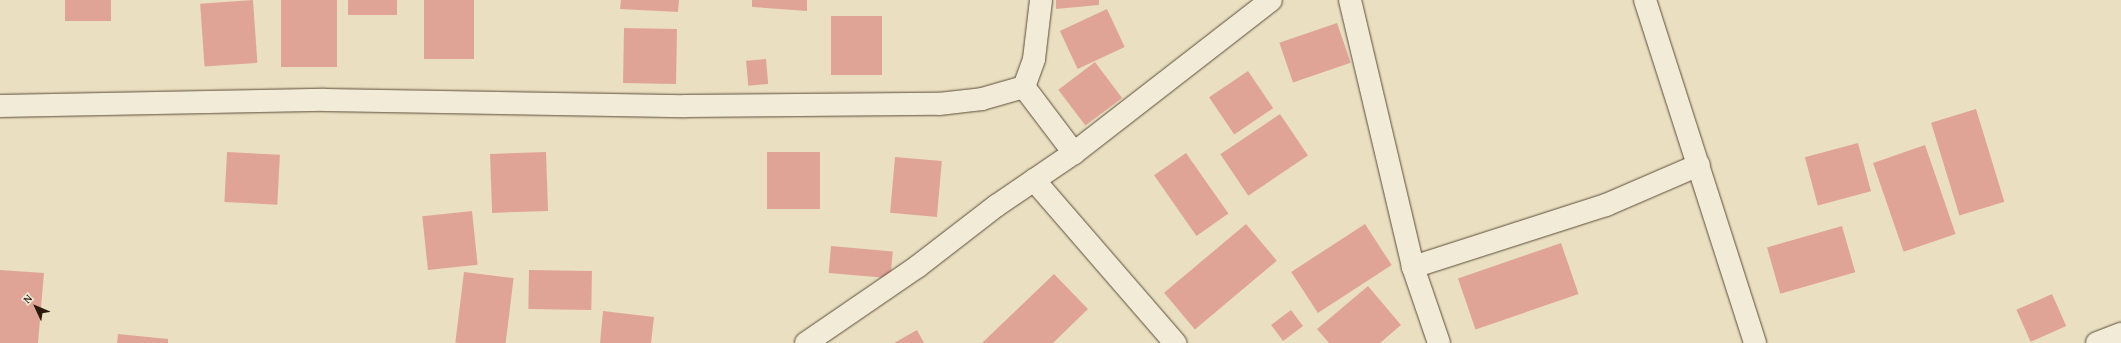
<!DOCTYPE html>
<html>
<head>
<meta charset="utf-8">
<style>
	body { margin:0 }
	#map { position:relative; width:2121px; height:343px; overflow:hidden; background:#eae0c1; font-family:"Gentium Book Plus",serif }
	div>[style] { position:absolute }
	.building>* { inset:0; background:#e0a497; transform-origin:0 0 }
	.roads { filter:drop-shadow(0 0 1px #5c4c3a) drop-shadow(0 0 1px #5c4c3a) }
	.minor>* { height:22px; margin:-11px; padding:0 11px; transform-origin:11px; border-radius:11px; background:#f1ebd7 }
	span { translate:-50% -50%; white-space:nowrap; text-align:center; line-height:1.15; -webkit-text-stroke:3px #f1ebd7; paint-order:stroke }
	.north { position:absolute; left:16px; top:287px; width:40px; height:40px; -webkit-text-stroke:3px #f1ebd7; paint-order:stroke; rotate:314deg; font-size:11px; font-weight:700; line-height:16px; text-align:center; color:#2c1b0d }
	.north::after { content:''; display:block; margin:auto; width:14px; height:18px; background:#2c1b0d; clip-path:polygon(50% 0,100% 100%,50% 72%,0 100%) }
</style>
</head>
<body>
<div id="map">
	<div class="building">
		<i style="left:65px;top:0;width:46px;height:21px"></i>
		<i style="left:253px;top:0;width:63px;height:53px;rotate:86deg"></i>
		<i style="left:281px;top:0;width:56px;height:67px"></i>
		<i style="left:348px;top:0;width:49px;height:15px"></i>
		<i style="left:424px;top:0;width:50px;height:59px"></i>
		<i style="clip-path:polygon(621px 0,679px 0,678px 12px,620px 9px)"></i>
		<i style="clip-path:polygon(752px 0,807px 0,807px 11px,752px 7px)"></i>
		<i style="clip-path:polygon(1056px 0,1099px 0,1099px 5px,1056px 9px)"></i>
		<i style="left:1107px;top:9px;width:42px;height:52px;rotate:65deg"></i>
		<i style="left:831px;top:16px;width:51px;height:59px"></i>
		<i style="left:1337px;top:23px;width:42px;height:61px;rotate:71deg"></i>
		<i style="left:624px;top:28px;width:53px;height:55px;rotate:1deg"></i>
		<i style="left:766px;top:59px;width:25px;height:20px;rotate:85deg"></i>
		<i style="left:1095px;top:62px;width:45px;height:46px;rotate:53deg"></i>
		<i style="left:1248px;top:71px;width:45px;height:47px;rotate:56deg"></i>
		<i style="left:1976px;top:109px;width:97px;height:47px;rotate:73deg"></i>
		<i style="left:1280px;top:114px;width:50px;height:72px;rotate:56deg"></i>
		<i style="left:1858px;top:143px;width:50px;height:55px;rotate:75deg"></i>
		<i style="left:1925px;top:145px;width:94px;height:55px;rotate:71deg"></i>
		<i style="left:227px;top:152px;width:53px;height:50px;rotate:3deg"></i>
		<i style="left:546px;top:152px;width:59px;height:56px;rotate:88deg"></i>
		<i style="left:767px;top:152px;width:53px;height:57px"></i>
		<i style="left:1186px;top:153px;width:74px;height:39px;rotate:55deg"></i>
		<i style="left:895px;top:157px;width:47px;height:56px;rotate:5deg"></i>
		<i style="left:472px;top:211px;width:54px;height:50px;rotate:84deg"></i>
		<i style="left:1246px;top:224px;width:48px;height:107px;rotate:50deg"></i>
		<i style="left:1365px;top:224px;width:49px;height:88px;rotate:57deg"></i>
		<i style="left:1842px;top:226px;width:48px;height:78px;rotate:74deg"></i>
		<i style="left:1561px;top:243px;width:54px;height:109px;rotate:71deg"></i>
		<i style="left:831px;top:246px;width:62px;height:27px;rotate:5deg"></i>
		<i style="clip-path:polygon(0 270px,44px 273px,38px 343px,0 343px)"></i>
		<i style="left:529px;top:270px;width:63px;height:39px;rotate:1deg"></i>
		<i style="left:464px;top:272px;width:50px;height:71px;rotate:7deg"></i>
		<i style="clip-path:polygon(1054px 274px,1088px 309px,1053px 343px,982px 343px)"></i>
		<i style="clip-path:polygon(1368px 286px,1401px 325px,1380px 343px,1329px 343px,1317px 329px)"></i>
		<i style="left:2052px;top:294px;width:35px;height:39px;rotate:66deg"></i>
		<i style="left:1291px;top:310px;width:20px;height:25px;rotate:53deg"></i>
		<i style="clip-path:polygon(603px 311px,654px 317px,651px 343px,600px 343px)"></i>
		<i style="clip-path:polygon(917px 330px,924px 343px,894px 343px)"></i>
		<i style="clip-path:polygon(118px 334px,168px 339px,168px 343px,117px 343px)"></i>
	</div>
	<div class="roads">
		<div class="minor">
			<i style="left:1350px;top:0;width:274px;rotate:76.7deg"></i>
			<i style="left:1413px;top:267px;width:80px;rotate:71.1deg"></i>
			<i style="left:1645px;top:0;width:360px;rotate:72.2deg"></i>
			<i style="left:1024px;top:87px;width:30px;rotate:-70deg"></i>
			<i style="left:1034px;top:59px;width:59px;rotate:-83.2deg"></i>
			<i style="left:1024px;top:87px;width:83px;rotate:52.9deg"></i>
			<i style="left:0;top:106px;width:325px;rotate:-1.1deg"></i>
			<i style="left:325px;top:100px;width:360px;rotate:1deg"></i>
			<i style="left:685px;top:106px;width:254px;rotate:-0.5deg"></i>
			<i style="left:939px;top:104px;width:43px;rotate:-6.6deg"></i>
			<i style="left:982px;top:99px;width:44px;rotate:-15.9deg"></i>
			<i style="left:1034px;top:180px;width:216px;rotate:49.1deg"></i>
			<i style="left:1413px;top:267px;width:203px;rotate:-17.8deg"></i>
			<i style="left:1606px;top:205px;width:101px;rotate:-23.3deg"></i>
			<i style="left:806px;top:343px;width:135px;rotate:-34.4deg"></i>
			<i style="left:917px;top:267px;width:100px;rotate:-37.7deg"></i>
			<i style="left:996px;top:206px;width:94px;rotate:-34.2deg"></i>
			<i style="left:1074px;top:153px;width:249px;rotate:-37.8deg"></i>
			<i style="left:2097px;top:343px;width:26px;rotate:-21deg"></i>
		</div>
	</div>
	<div class="north">N</div>
</div>
</body>
</html>
